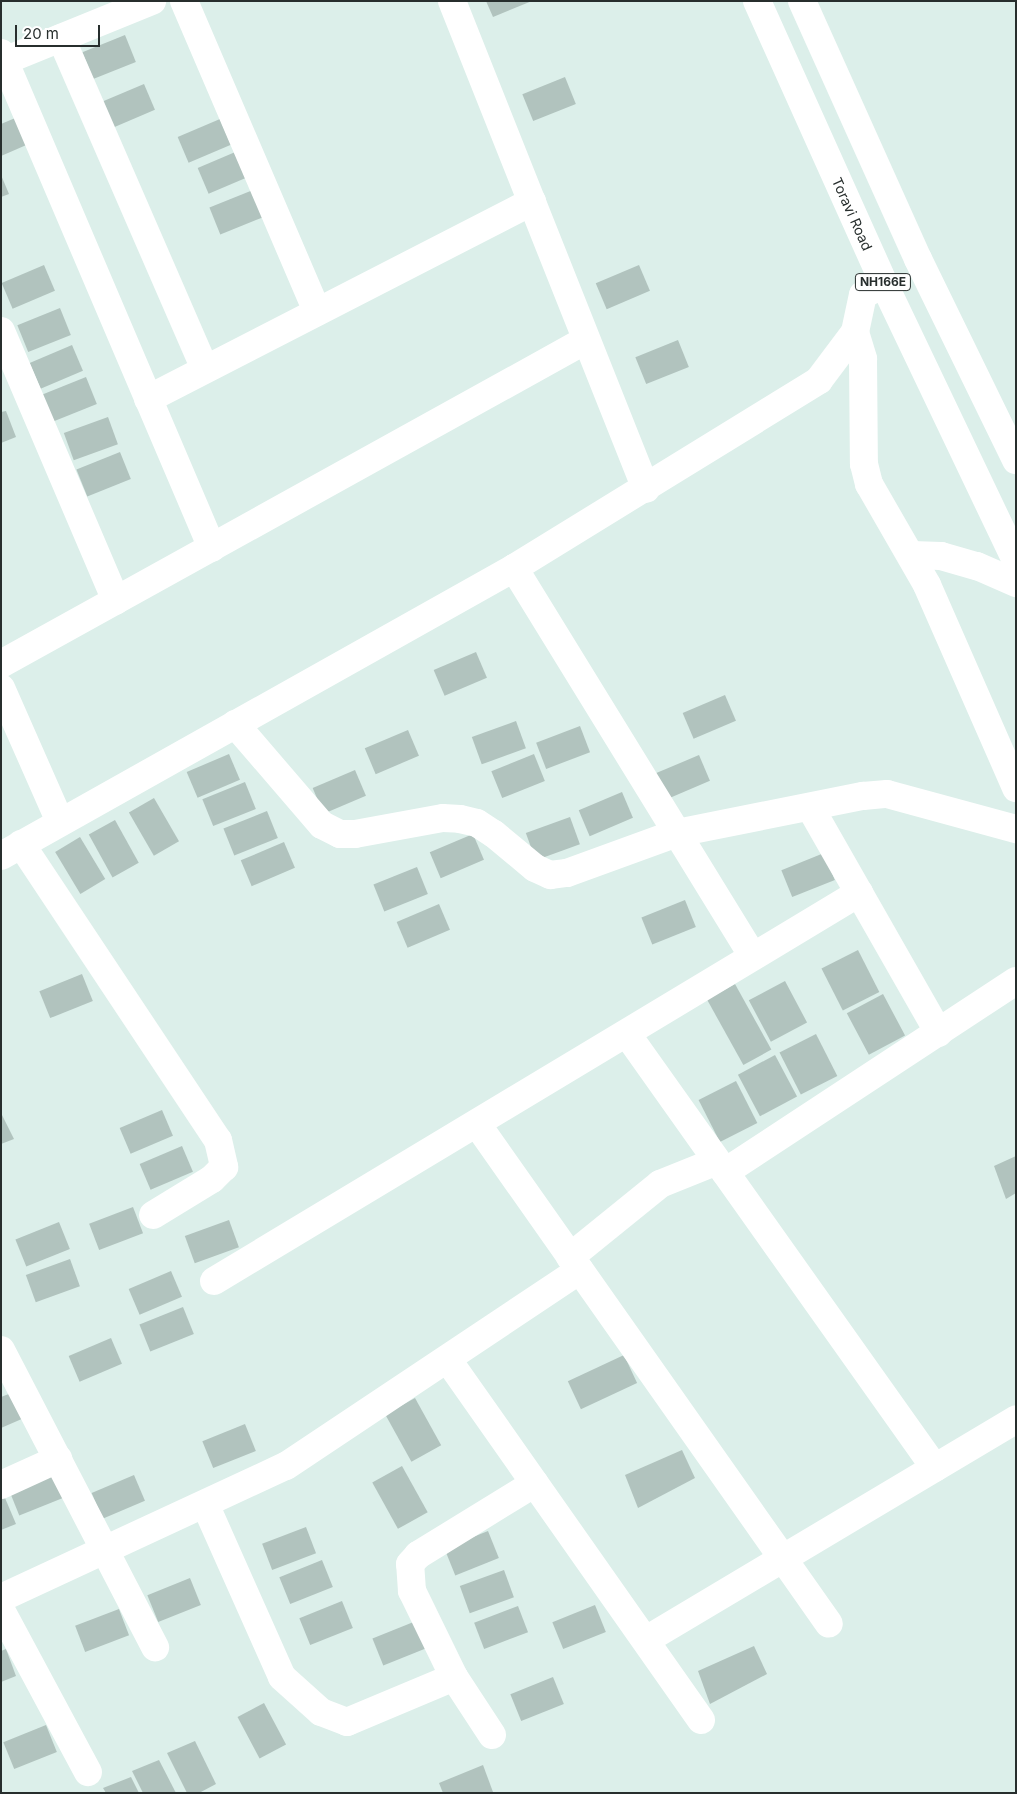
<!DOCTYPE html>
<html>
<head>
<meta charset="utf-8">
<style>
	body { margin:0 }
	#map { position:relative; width:1017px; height:1794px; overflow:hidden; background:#dcefea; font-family:Inter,sans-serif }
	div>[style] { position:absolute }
	.building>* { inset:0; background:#b1c3be; transform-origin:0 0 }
	.minor>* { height:28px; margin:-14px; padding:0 14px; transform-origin:14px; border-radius:14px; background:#fff }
	.highway>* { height:28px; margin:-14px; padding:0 14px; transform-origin:14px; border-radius:14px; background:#fff }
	span { translate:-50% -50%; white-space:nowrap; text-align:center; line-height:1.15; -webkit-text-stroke:4px #fff; paint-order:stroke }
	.shield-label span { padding:1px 4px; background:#fff; border:1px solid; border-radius:4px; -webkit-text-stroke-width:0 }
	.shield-label { font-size:12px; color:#272e2d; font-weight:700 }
	.street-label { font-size:14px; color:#272e2d }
	.frame { position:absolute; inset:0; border:2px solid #272e2d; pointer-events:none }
	.scale { position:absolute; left:15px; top:25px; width:85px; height:22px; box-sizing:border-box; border:2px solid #272e2d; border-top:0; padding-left:6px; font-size:15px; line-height:18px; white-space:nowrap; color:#272e2d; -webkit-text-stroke:4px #fff; paint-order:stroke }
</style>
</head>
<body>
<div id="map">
	<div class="building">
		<i style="clip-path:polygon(486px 1px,532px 1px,493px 17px)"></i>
		<i style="left:125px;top:35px;width:29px;height:46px;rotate:68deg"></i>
		<i style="left:565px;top:77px;width:29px;height:46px;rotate:68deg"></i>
		<i style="left:144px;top:84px;width:28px;height:47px;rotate:67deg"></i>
		<i style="clip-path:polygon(20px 116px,31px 143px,1px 156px,1px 124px)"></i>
		<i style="left:220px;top:119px;width:28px;height:46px;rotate:67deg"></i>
		<i style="left:240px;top:150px;width:28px;height:46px;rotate:67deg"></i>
		<i style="clip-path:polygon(1px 175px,9px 194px,1px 197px)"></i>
		<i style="left:253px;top:190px;width:29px;height:47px;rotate:68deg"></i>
		<i style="left:44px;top:265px;width:28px;height:46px;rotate:67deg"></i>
		<i style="left:639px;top:265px;width:28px;height:47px;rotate:67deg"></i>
		<i style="left:60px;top:308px;width:29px;height:46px;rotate:68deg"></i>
		<i style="left:678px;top:340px;width:29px;height:46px;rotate:68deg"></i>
		<i style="left:72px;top:345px;width:28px;height:46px;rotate:67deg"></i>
		<i style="left:86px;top:377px;width:29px;height:47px;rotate:68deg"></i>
		<i style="clip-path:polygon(6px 411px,16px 437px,1px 443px,1px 412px)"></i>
		<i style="left:108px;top:417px;width:29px;height:47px;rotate:70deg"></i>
		<i style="left:120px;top:452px;width:29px;height:47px;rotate:68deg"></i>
		<i style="left:476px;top:652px;width:28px;height:46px;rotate:67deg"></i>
		<i style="left:725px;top:695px;width:28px;height:46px;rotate:67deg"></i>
		<i style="left:516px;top:721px;width:29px;height:47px;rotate:70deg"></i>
		<i style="left:580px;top:726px;width:28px;height:47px;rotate:69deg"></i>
		<i style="left:408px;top:730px;width:28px;height:47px;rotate:67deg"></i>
		<i style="left:229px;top:754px;width:28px;height:46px;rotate:67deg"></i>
		<i style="left:534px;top:754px;width:29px;height:46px;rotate:68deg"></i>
		<i style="left:699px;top:755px;width:28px;height:47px;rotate:67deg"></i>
		<i style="left:355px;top:770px;width:28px;height:46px;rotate:67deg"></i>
		<i style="left:245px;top:782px;width:29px;height:46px;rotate:68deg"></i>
		<i style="left:622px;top:792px;width:28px;height:47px;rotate:67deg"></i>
		<i style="left:154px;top:798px;width:50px;height:29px;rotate:60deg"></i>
		<i style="left:267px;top:811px;width:29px;height:47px;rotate:68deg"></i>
		<i style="left:570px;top:817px;width:29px;height:47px;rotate:70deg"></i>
		<i style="left:115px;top:820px;width:49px;height:30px;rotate:61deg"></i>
		<i style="left:473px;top:834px;width:28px;height:47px;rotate:67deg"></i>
		<i style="left:80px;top:837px;width:49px;height:29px;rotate:59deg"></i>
		<i style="left:284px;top:842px;width:28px;height:47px;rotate:67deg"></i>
		<i style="left:824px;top:853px;width:29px;height:46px;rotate:68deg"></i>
		<i style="left:417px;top:867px;width:29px;height:47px;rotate:68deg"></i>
		<i style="left:685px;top:900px;width:29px;height:47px;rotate:68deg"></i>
		<i style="left:439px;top:904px;width:28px;height:46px;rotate:67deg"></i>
		<i style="left:858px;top:950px;width:47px;height:41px;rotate:63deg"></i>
		<i style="left:82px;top:974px;width:29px;height:46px;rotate:68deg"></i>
		<i style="left:785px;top:981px;width:47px;height:41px;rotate:62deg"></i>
		<i style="left:735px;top:984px;width:75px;height:32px;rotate:61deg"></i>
		<i style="left:883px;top:994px;width:47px;height:41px;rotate:62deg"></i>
		<i style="left:816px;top:1034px;width:47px;height:41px;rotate:63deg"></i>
		<i style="left:775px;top:1055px;width:47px;height:42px;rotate:62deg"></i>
		<i style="left:736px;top:1081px;width:47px;height:42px;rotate:63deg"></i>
		<i style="left:162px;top:1110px;width:28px;height:46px;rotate:67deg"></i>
		<i style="clip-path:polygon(1px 1113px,14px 1139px,1px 1144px)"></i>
		<i style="left:182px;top:1146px;width:28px;height:46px;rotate:67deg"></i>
		<i style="clip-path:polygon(1016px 1156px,1016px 1193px,1006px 1199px,994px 1166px)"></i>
		<i style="left:133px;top:1207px;width:28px;height:47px;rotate:69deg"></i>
		<i style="left:229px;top:1220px;width:29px;height:47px;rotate:70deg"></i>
		<i style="left:59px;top:1222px;width:29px;height:47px;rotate:68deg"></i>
		<i style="left:70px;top:1259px;width:29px;height:47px;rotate:70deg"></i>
		<i style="left:171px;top:1271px;width:28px;height:46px;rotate:67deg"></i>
		<i style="left:183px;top:1307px;width:29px;height:47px;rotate:68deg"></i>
		<i style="left:111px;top:1338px;width:28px;height:46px;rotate:67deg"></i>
		<i style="left:624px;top:1355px;width:31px;height:62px;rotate:65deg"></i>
		<i style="clip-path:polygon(14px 1392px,24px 1418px,1px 1428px,1px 1397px)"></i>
		<i style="left:415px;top:1398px;width:54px;height:34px;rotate:61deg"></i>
		<i style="left:245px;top:1424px;width:29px;height:46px;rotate:68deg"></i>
		<i style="clip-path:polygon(682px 1450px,695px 1478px,638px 1508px,625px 1475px)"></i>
		<i style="left:402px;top:1466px;width:53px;height:34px;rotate:61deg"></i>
		<i style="left:52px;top:1471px;width:29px;height:47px;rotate:68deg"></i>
		<i style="left:134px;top:1475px;width:28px;height:46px;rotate:67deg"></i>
		<i style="clip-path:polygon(5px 1498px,16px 1524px,1px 1530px,1px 1499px)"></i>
		<i style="left:306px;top:1527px;width:28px;height:47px;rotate:69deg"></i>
		<i style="left:488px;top:1531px;width:29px;height:47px;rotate:68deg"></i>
		<i style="left:322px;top:1560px;width:29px;height:46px;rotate:68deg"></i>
		<i style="left:504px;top:1570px;width:29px;height:47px;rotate:70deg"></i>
		<i style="left:190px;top:1578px;width:29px;height:46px;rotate:68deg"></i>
		<i style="left:342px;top:1601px;width:29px;height:46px;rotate:68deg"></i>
		<i style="left:595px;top:1605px;width:29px;height:46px;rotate:68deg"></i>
		<i style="left:518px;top:1606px;width:28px;height:47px;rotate:69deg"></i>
		<i style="left:119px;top:1609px;width:28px;height:47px;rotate:69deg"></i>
		<i style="left:416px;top:1621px;width:29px;height:47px;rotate:68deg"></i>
		<i style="clip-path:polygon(754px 1646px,767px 1674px,710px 1704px,698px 1671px)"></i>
		<i style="clip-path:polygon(6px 1649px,16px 1676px,1px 1682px,1px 1651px)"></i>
		<i style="left:553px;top:1677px;width:29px;height:46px;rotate:68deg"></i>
		<i style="left:264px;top:1703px;width:47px;height:30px;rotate:62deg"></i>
		<i style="left:46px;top:1725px;width:29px;height:46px;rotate:68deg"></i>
		<i style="clip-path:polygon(195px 1741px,216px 1784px,199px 1793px,187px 1793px,167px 1753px)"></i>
		<i style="clip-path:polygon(159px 1760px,176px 1793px,143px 1793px,132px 1771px)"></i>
		<i style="clip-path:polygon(483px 1765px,493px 1792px,443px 1793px,439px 1783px)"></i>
		<i style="clip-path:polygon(131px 1777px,139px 1793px,106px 1793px,103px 1788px)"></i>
	</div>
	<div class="minor">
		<i style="left:184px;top:1px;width:338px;rotate:66.8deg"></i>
		<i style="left:452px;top:1px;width:525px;rotate:68.32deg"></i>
		<i style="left:61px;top:38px;width:359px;rotate:66.5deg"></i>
		<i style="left:1px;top:53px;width:538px;rotate:66.91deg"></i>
		<i style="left:4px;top:61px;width:160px;rotate:-22.1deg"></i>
		<i style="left:1px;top:331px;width:293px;rotate:66.9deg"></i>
		<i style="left:855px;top:332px;width:28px;rotate:73deg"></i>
		<i style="left:863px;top:359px;width:105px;rotate:89.5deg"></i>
		<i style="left:864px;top:464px;width:21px;rotate:76deg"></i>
		<i style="left:869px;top:484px;width:116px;rotate:60.1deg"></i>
		<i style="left:927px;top:585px;width:222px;rotate:66.3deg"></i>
		<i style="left:148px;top:399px;width:432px;rotate:-27.2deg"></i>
		<i style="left:912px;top:555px;width:29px;rotate:2deg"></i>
		<i style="left:941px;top:556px;width:37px;rotate:16deg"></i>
		<i style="left:977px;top:566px;width:43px;rotate:23.6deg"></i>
		<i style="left:514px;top:568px;width:456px;rotate:58.4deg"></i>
		<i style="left:1px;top:664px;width:669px;rotate:-28.98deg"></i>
		<i style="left:1px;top:688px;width:146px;rotate:66.2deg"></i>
		<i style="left:235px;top:724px;width:133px;rotate:49.3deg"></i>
		<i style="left:322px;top:825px;width:20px;rotate:27deg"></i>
		<i style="left:340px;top:834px;width:15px"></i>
		<i style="left:355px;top:834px;width:89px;rotate:-10.3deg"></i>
		<i style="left:443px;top:818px;width:17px;rotate:3deg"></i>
		<i style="left:460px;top:819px;width:17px;rotate:13deg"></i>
		<i style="left:477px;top:823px;width:20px;rotate:33deg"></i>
		<i style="left:494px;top:834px;width:53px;rotate:39.7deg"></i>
		<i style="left:535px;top:868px;width:17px;rotate:25deg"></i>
		<i style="left:550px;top:875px;width:17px;rotate:-7deg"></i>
		<i style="left:567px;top:873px;width:117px;rotate:-20deg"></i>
		<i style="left:677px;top:833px;width:190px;rotate:-11.3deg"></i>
		<i style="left:863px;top:796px;width:24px;rotate:-5deg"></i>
		<i style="left:887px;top:794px;width:134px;rotate:15.2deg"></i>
		<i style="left:810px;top:807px;width:260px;rotate:60.3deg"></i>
		<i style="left:21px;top:844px;width:356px;rotate:56.4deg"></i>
		<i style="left:218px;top:1140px;width:28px;rotate:77deg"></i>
		<i style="left:224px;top:1167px;width:17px;rotate:135deg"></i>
		<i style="left:212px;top:1179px;width:69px;rotate:148.6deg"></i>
		<i style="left:1px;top:856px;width:588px;rotate:-29.31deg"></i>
		<i style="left:514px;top:568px;width:358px;rotate:-31.6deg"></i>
		<i style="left:819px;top:380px;width:60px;rotate:-53.1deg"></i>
		<i style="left:855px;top:332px;width:38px;rotate:-78deg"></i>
		<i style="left:863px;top:295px;width:24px;rotate:-28deg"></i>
		<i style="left:627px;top:1034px;width:532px;rotate:54.64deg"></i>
		<i style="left:477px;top:1124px;width:611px;rotate:54.85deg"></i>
		<i style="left:725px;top:1172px;width:348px;rotate:-33.3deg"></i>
		<i style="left:570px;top:1257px;width:116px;rotate:-39deg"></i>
		<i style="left:660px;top:1184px;width:61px;rotate:-22deg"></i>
		<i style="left:214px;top:1281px;width:753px;rotate:-31.03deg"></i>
		<i style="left:1px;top:1350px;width:335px;rotate:62.6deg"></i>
		<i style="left:448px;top:1360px;width:440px;rotate:54.9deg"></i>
		<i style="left:1px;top:1485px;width:63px;rotate:-24.5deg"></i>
		<i style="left:205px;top:1504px;width:189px;rotate:66deg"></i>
		<i style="left:282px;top:1677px;width:52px;rotate:41.9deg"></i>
		<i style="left:321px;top:1712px;width:28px;rotate:21deg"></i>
		<i style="left:347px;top:1722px;width:116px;rotate:-22.8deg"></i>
		<i style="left:1px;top:1598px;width:314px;rotate:-24.9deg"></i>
		<i style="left:286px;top:1466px;width:353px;rotate:-33.7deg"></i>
		<i style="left:1px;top:1610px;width:184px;rotate:61.8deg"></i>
		<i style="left:646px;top:1640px;width:431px;rotate:-30.8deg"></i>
		<i style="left:492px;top:1735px;width:69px;rotate:-123.2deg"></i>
		<i style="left:454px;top:1677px;width:96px;rotate:-116deg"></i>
		<i style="left:412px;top:1591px;width:27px;rotate:-94deg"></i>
		<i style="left:410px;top:1564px;width:12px;rotate:-48deg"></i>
		<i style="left:418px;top:1555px;width:137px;rotate:-31.6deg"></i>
	</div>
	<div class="highway">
		<i style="left:757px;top:1px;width:310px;rotate:65.8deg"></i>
		<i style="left:884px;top:284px;width:307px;rotate:64.5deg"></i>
		<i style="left:802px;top:1px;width:283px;rotate:65.8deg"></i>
		<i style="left:918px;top:259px;width:224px;rotate:64deg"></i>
	</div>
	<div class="shield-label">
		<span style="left:883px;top:282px">NH166E</span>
	</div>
	<div class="street-label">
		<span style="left:852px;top:214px;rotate:66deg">Toravi Road</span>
	</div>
	<div class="frame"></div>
	<div class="scale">20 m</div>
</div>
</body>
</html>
